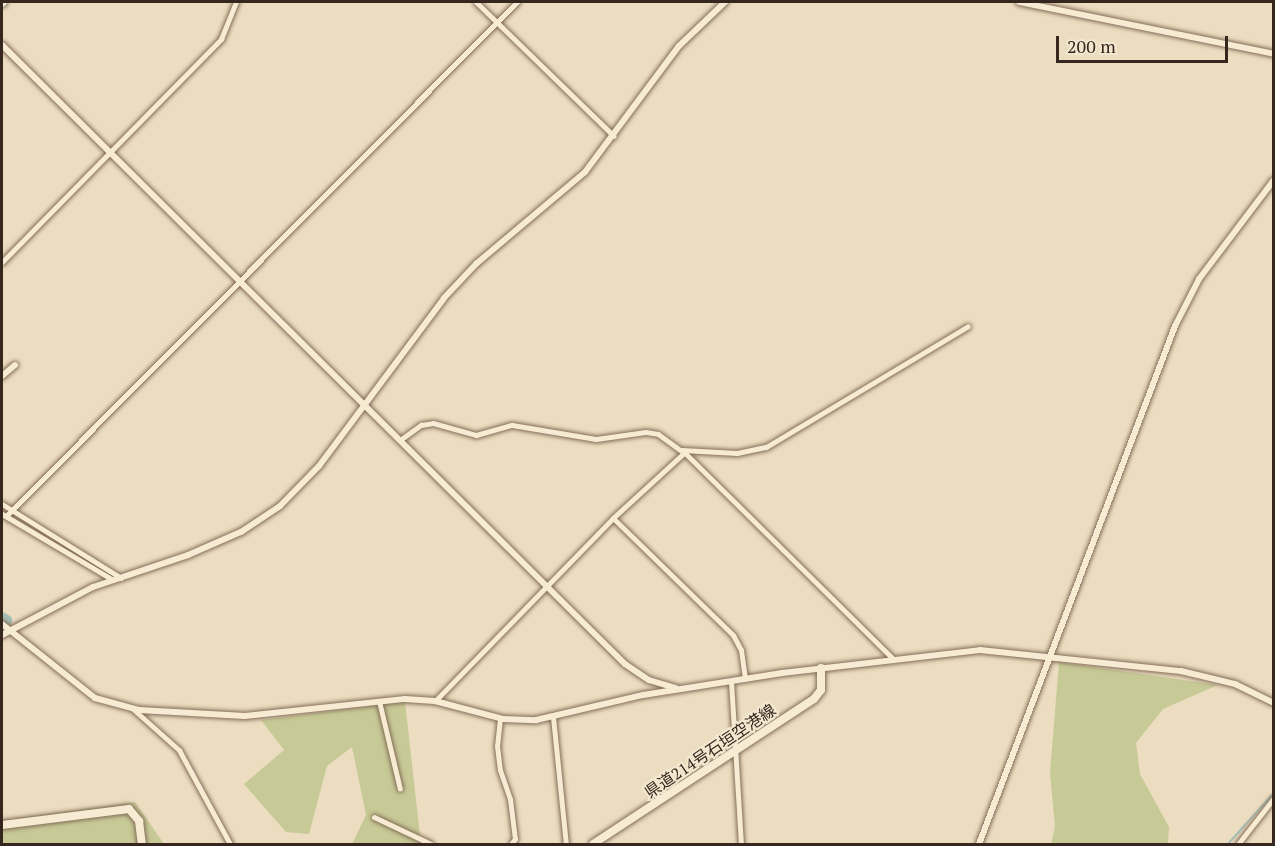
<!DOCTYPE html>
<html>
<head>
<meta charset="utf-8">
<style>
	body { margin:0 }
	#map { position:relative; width:1275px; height:846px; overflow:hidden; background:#ecddc1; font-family:"PT Serif","Noto Sans JP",serif }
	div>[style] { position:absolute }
	.green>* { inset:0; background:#c7ca96 }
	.stream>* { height:1.5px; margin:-0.75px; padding:0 0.75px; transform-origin:0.75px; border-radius:0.75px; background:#a4bfb5 }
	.river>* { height:10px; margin:-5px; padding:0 5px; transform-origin:5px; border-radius:5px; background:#a4bfb5 }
	.roads { filter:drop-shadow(0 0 2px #856e59) drop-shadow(0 0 2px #856e59) }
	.minor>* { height:5px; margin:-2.5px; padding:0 2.5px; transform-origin:2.5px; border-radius:2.5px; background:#f7ebd4 }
	.tertiary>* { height:6px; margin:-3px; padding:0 3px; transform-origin:3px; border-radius:3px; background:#f7ebd4 }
	.secondary>* { height:8px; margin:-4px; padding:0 4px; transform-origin:4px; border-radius:4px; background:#f7ebd4 }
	span { translate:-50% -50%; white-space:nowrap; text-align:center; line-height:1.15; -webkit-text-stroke:4.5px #f4e7d0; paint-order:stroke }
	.street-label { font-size:16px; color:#35271d }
	.frame { position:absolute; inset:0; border:3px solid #35271d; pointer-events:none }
	.scale { position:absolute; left:1056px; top:36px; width:172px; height:27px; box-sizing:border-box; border:3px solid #35271d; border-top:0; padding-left:8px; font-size:18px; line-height:21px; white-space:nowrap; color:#35271d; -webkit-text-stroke:4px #f4e7d0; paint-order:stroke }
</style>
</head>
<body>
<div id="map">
	<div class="green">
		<i style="clip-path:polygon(1059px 662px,1218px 685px,1163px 709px,1136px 743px,1140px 774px,1169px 827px,1168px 844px,1051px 844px,1055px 827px,1050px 773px)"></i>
		<i style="clip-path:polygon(405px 702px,421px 844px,352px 844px,366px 815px,352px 747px,327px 766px,309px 834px,286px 832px,244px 784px,284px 750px,261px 720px)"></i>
		<i style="clip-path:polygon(135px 802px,164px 844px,2px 844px,2px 820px)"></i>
	</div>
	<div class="stream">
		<i style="left:1228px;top:844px;width:69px;rotate:-48deg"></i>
	</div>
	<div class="river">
		<i style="left:2px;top:617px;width:6px;rotate:31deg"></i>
	</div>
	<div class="roads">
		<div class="minor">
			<i style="left:476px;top:2px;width:192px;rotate:44.2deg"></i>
			<i style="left:2px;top:4px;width:3px;rotate:-45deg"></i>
			<i style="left:2px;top:262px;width:313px;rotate:-45.5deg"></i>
			<i style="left:221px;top:39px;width:40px;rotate:-68deg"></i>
			<i style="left:400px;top:440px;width:26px;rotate:-36deg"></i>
			<i style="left:421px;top:425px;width:12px;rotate:-9deg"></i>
			<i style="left:433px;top:423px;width:45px;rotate:15.6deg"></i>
			<i style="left:476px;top:435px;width:37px;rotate:-16deg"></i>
			<i style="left:512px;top:425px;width:85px;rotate:9.5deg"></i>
			<i style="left:596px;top:439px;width:50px;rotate:-8deg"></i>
			<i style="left:646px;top:432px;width:12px;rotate:9deg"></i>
			<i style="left:658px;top:434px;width:31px;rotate:36deg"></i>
			<i style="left:682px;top:450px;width:55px;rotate:3.1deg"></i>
			<i style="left:737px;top:453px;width:30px;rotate:-12deg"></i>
			<i style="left:766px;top:447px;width:235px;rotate:-30.9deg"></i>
			<i style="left:683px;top:451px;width:294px;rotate:44.7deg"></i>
			<i style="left:2px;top:504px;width:140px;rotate:31.9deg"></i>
			<i style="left:2px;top:514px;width:129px;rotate:30.7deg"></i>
			<i style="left:6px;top:516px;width:725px;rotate:-45.17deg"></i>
			<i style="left:613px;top:518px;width:168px;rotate:44.3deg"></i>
			<i style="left:733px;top:635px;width:17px;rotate:62deg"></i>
			<i style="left:741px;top:650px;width:29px;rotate:82deg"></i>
			<i style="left:731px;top:681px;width:163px;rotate:86.5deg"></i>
			<i style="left:379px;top:701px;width:90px;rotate:76.6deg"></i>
			<i style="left:435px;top:701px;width:255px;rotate:-45.8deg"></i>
			<i style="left:613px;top:518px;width:96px;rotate:-42.5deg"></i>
			<i style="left:133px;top:709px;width:62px;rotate:41.7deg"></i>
			<i style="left:179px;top:750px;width:107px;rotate:61.5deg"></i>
			<i style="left:553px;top:717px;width:128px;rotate:84.2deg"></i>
			<i style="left:500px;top:718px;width:28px;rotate:96deg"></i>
			<i style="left:497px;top:746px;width:24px;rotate:83deg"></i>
			<i style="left:500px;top:770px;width:31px;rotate:71deg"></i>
			<i style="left:510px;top:799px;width:40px;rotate:82.9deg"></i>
			<i style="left:515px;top:839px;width:6px;rotate:129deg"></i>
			<i style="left:374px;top:817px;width:63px;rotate:25.3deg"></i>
			<i style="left:1238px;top:844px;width:58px;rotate:-52deg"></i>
		</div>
		<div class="tertiary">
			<i style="left:1019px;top:2px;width:260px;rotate:11.5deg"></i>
			<i style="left:2px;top:45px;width:878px;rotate:44.82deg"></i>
			<i style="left:625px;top:664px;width:29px;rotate:34deg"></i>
			<i style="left:649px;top:680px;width:28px;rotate:17deg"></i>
			<i style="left:2px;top:376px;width:17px;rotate:-40deg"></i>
			<i style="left:2px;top:624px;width:119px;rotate:38.5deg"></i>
			<i style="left:95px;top:698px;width:46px;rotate:15.3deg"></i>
			<i style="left:139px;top:710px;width:106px;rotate:3.2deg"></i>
			<i style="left:245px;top:716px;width:161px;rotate:-6.1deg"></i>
			<i style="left:405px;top:699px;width:30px;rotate:4deg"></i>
			<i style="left:435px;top:701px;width:70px;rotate:14.8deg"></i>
			<i style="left:503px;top:719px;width:33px;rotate:2deg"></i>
			<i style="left:536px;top:720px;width:110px;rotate:-13.2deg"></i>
			<i style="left:643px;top:695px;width:141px;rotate:-9deg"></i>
			<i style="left:782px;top:673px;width:199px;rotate:-6.6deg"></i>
			<i style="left:980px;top:650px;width:202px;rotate:6deg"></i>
			<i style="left:1181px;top:671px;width:56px;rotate:13.5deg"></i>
			<i style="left:1235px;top:684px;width:43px;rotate:26deg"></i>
			<i style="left:2px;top:635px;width:103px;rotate:-27.8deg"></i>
			<i style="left:93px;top:587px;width:100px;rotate:-18.6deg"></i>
			<i style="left:188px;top:555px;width:58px;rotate:-23.5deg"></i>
			<i style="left:241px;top:532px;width:47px;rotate:-33.7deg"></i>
			<i style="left:280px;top:506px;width:56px;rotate:-45.7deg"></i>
			<i style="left:319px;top:466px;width:209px;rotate:-53.3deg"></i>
			<i style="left:444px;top:298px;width:48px;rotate:-46.7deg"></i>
			<i style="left:477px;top:263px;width:141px;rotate:-40.1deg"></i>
			<i style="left:585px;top:172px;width:157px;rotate:-53.3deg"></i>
			<i style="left:679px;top:46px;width:64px;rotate:-43.7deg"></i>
			<i style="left:979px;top:844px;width:554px;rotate:-69.27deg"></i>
			<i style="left:1175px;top:326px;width:53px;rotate:-62.9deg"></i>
			<i style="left:1199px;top:279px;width:124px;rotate:-52.9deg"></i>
		</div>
		<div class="secondary">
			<i style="left:2px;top:825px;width:128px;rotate:-7.2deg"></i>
			<i style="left:129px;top:809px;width:16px;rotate:50deg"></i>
			<i style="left:139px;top:821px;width:23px;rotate:83deg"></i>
			<i style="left:593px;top:844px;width:264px;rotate:-33.3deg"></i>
			<i style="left:814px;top:699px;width:11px;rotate:-52deg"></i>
			<i style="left:821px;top:690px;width:22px;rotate:-90deg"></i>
		</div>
	</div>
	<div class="street-label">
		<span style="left:710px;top:751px;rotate:-34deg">県道214号石垣空港線</span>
	</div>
	<div class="frame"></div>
	<div class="scale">200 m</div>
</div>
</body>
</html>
